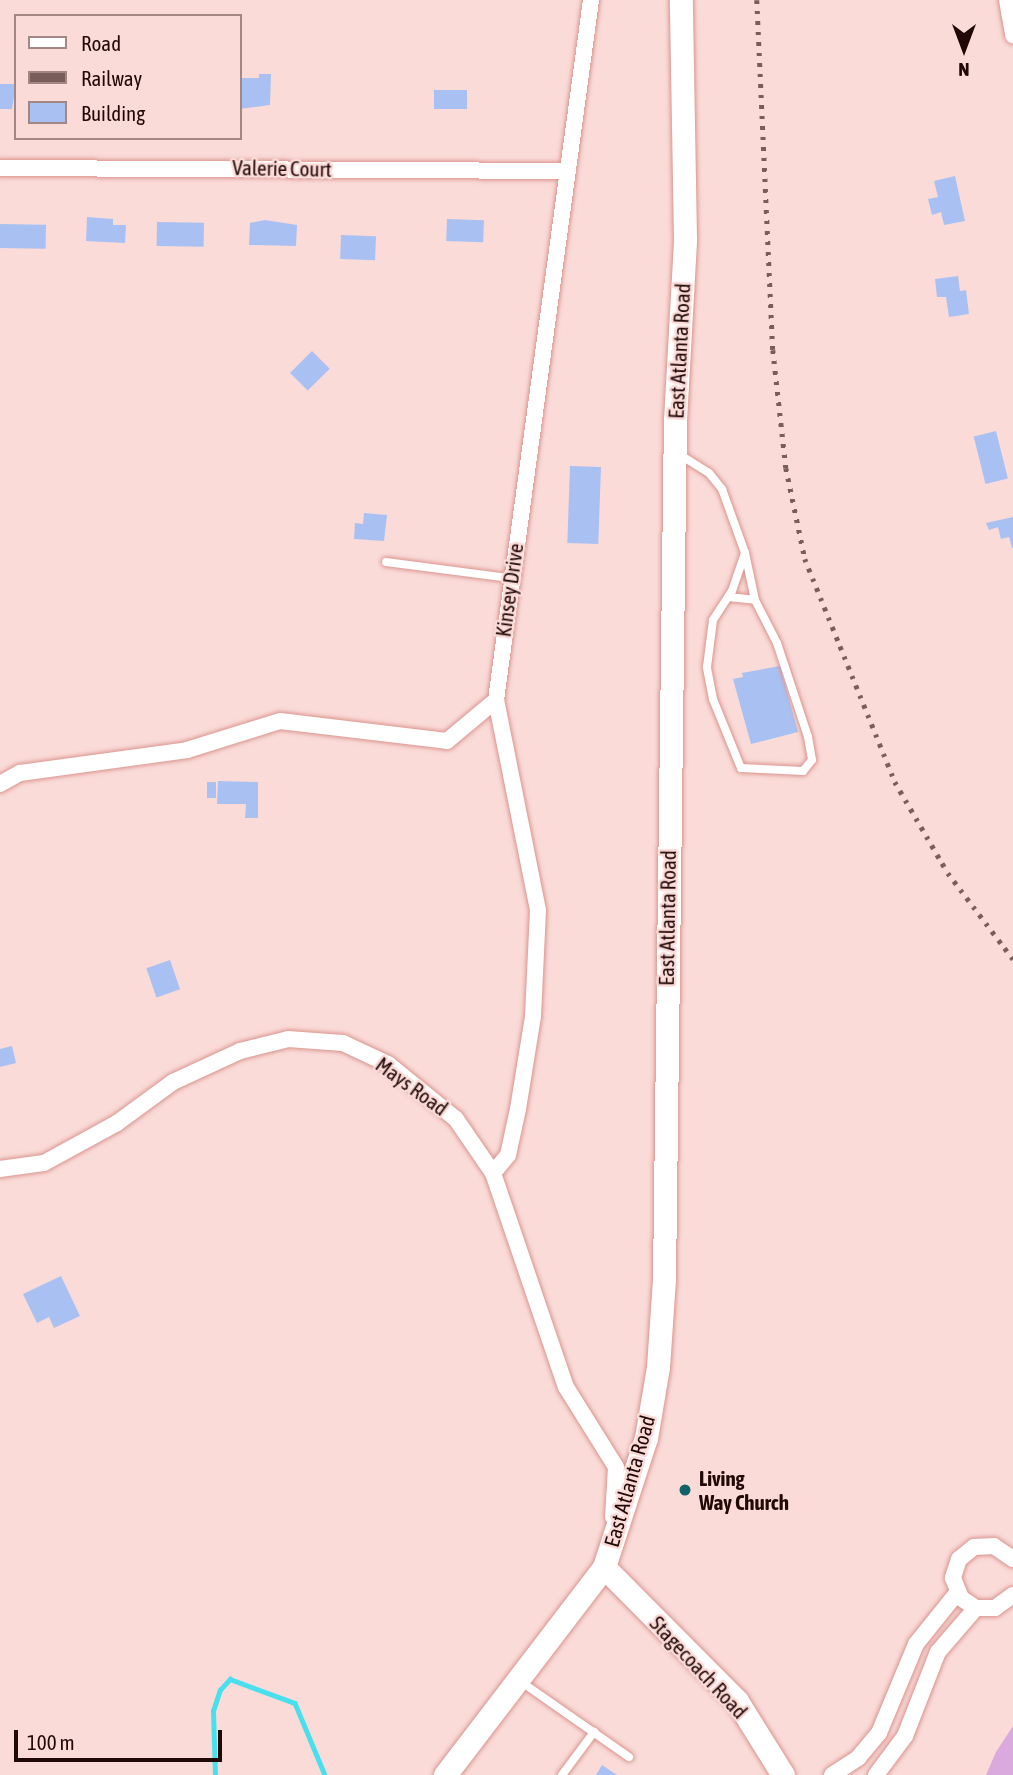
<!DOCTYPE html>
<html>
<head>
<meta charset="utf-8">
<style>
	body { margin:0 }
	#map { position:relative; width:1013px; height:1775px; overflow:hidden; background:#fadbd8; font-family:"Asap Condensed",sans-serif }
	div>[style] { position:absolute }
	.green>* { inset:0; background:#daa9dd }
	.stream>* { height:4.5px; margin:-2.25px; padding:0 2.25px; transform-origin:2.25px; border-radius:2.25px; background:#48e0ef }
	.building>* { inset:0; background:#a9c1f2; transform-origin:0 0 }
	.roads { filter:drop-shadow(0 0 2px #db948e) drop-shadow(0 0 2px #db948e) }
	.lane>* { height:8px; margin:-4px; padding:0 4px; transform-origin:4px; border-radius:4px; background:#fff }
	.street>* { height:16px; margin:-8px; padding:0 8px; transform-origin:8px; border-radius:8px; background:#fff }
	.secondary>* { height:23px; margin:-11.5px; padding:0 11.5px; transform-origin:11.5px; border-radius:11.5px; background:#fff }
	.rail>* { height:4.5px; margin-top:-2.25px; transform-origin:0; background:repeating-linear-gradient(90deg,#785d5b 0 3.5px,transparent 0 10.5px) }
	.dots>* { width:19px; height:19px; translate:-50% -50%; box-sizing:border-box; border:4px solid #fadbd8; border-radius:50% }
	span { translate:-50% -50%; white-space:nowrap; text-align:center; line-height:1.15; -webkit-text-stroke:5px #fadbd8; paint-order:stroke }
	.street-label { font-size:21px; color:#210908 }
	.poi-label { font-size:21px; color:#210908; font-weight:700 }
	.left { translate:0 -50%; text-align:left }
	.legend { position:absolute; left:14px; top:14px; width:228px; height:126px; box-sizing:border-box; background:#fadbd8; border:2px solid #a38785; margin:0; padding:9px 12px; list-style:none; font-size:21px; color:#210908 }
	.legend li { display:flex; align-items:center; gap:14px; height:35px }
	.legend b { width:35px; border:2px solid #a38785 }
	.north { position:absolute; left:929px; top:14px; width:70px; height:70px; -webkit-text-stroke:5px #fadbd8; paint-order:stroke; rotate:180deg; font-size:19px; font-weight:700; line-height:28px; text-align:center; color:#210908 }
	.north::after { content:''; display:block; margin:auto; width:24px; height:32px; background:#210908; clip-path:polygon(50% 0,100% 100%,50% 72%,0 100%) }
	.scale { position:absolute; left:14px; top:1730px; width:208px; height:32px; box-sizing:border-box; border:4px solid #210908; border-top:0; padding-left:9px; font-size:21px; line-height:24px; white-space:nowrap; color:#210908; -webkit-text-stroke:5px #fadbd8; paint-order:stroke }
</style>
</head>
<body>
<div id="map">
	<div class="green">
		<i style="clip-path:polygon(1013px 1726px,1013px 1775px,986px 1775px,996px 1752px)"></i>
	</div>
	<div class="stream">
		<i style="left:215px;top:1775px;width:64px;rotate:-91.8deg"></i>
		<i style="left:213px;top:1711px;width:22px;rotate:-72deg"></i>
		<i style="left:220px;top:1690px;width:15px;rotate:-48deg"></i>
		<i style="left:230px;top:1679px;width:69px;rotate:20.3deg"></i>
		<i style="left:295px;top:1703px;width:78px;rotate:67.4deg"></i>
	</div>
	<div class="building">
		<i style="clip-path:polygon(259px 74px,271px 74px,270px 105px,240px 109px,240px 78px,259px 78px)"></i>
		<i style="clip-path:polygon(0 84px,16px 84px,12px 109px,0 109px)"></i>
		<i style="left:467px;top:90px;width:19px;height:33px;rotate:90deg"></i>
		<i style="clip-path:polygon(955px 176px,965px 221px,944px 225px,941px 212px,932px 215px,928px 199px,938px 197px,934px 181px)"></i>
		<i style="clip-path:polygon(87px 217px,113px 219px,113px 225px,126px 225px,125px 243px,86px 241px)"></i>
		<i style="left:447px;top:219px;width:37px;height:22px;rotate:2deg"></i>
		<i style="clip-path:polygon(265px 220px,297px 225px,296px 246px,249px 245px,250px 223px)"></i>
		<i style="left:157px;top:222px;width:47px;height:24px;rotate:1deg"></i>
		<i style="left:0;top:224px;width:46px;height:24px;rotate:1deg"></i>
		<i style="left:341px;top:235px;width:35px;height:24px;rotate:2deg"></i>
		<i style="clip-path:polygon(958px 276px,960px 291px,966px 290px,969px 314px,949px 317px,946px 297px,937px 297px,935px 279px)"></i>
		<i style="left:312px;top:351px;width:25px;height:31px;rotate:45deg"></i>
		<i style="left:996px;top:431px;width:49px;height:23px;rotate:76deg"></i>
		<i style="left:570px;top:466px;width:31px;height:77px;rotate:2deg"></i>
		<i style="clip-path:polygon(364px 513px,387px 515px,384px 541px,354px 539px,355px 523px,363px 524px)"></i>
		<i style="clip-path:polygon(1013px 517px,1013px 548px,1012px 548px,1009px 537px,1001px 539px,998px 527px,989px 530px,986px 523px)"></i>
		<i style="clip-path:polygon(780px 666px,798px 732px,751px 744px,733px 679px,743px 677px,742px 673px)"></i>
		<i style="clip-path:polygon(218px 781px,258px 782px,258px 818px,245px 818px,246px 804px,217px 804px)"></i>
		<i style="left:207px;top:782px;width:9px;height:16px"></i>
		<i style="left:170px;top:960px;width:31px;height:25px;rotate:71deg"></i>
		<i style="clip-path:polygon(12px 1046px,16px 1063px,0 1067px,0 1049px)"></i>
		<i style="clip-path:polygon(61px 1276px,80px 1316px,54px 1328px,49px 1317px,37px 1323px,23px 1294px)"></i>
		<i style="clip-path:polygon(602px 1765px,617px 1775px,596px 1775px)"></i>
	</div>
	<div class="roads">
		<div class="lane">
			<i style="left:677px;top:453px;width:38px;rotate:32deg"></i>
			<i style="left:709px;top:473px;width:21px;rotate:51deg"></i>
			<i style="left:722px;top:489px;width:68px;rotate:70.2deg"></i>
			<i style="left:745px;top:553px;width:48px;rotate:78deg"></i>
			<i style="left:755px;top:600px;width:48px;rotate:62.9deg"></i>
			<i style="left:777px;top:643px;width:99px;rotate:71.7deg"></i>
			<i style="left:808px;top:737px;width:23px;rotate:80deg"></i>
			<i style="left:812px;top:760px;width:14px;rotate:129deg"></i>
			<i style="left:803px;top:771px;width:62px;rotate:-177.2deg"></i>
			<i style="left:741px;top:768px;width:74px;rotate:-112.1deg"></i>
			<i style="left:713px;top:699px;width:33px;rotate:-101deg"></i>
			<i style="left:707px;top:667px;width:47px;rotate:-82.7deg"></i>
			<i style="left:713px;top:620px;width:35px;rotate:-57deg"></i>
			<i style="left:732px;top:591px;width:40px;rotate:-71.1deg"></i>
			<i style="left:386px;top:562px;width:125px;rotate:7.4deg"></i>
			<i style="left:728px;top:597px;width:27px;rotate:6deg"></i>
			<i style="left:520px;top:1681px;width:133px;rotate:34.9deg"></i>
			<i style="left:562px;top:1775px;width:54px;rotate:-53.3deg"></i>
		</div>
		<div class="street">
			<i style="left:1007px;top:0;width:36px;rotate:80deg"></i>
			<i style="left:0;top:168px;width:564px;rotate:0.3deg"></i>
			<i style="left:0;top:784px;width:23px;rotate:-29deg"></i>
			<i style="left:20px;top:773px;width:169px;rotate:-7.8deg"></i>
			<i style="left:187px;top:750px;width:97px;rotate:-17.3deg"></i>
			<i style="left:280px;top:721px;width:168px;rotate:6.8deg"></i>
			<i style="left:447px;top:741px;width:64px;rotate:-39.9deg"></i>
			<i style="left:0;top:1169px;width:44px;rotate:-7.8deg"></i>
			<i style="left:44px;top:1163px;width:83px;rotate:-28.7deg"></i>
			<i style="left:117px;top:1123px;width:69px;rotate:-36.2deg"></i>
			<i style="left:173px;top:1082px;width:74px;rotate:-24.8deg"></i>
			<i style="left:240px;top:1051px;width:49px;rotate:-14deg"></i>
			<i style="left:288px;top:1039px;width:55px;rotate:4.2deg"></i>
			<i style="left:343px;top:1043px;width:50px;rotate:25deg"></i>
			<i style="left:388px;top:1064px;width:87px;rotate:39deg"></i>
			<i style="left:456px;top:1119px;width:65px;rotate:55.6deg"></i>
			<i style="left:493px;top:1173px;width:226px;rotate:71.2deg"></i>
			<i style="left:566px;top:1387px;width:94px;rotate:58deg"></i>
			<i style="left:616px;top:1467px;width:50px;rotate:93.4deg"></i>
			<i style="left:493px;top:1173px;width:23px;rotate:-50deg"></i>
			<i style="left:508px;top:1155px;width:47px;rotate:-77.7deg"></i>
			<i style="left:518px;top:1109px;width:94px;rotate:-80.8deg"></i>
			<i style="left:533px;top:1016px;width:106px;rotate:-87.3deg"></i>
			<i style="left:538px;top:910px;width:214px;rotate:-101.3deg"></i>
			<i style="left:496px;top:700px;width:706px;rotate:-82.27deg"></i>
			<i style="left:1013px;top:1559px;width:23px;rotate:-146deg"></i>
			<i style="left:994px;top:1546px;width:20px;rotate:177deg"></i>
			<i style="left:974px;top:1547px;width:19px;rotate:141deg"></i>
			<i style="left:959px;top:1559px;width:20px;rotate:108deg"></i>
			<i style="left:953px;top:1578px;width:22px;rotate:68deg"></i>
			<i style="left:961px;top:1598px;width:18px;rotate:34deg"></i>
			<i style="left:976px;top:1608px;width:19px"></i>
			<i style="left:995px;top:1608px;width:22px;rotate:-36deg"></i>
			<i style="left:832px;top:1775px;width:31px;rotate:-33deg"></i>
			<i style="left:858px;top:1758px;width:33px;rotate:-50deg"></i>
			<i style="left:879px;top:1733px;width:96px;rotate:-67.4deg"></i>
			<i style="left:916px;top:1644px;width:65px;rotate:-51.2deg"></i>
			<i style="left:876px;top:1775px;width:49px;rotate:-53.4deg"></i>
			<i style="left:905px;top:1736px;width:90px;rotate:-68.6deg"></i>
			<i style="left:938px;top:1652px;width:58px;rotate:-49.2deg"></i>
		</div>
		<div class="secondary">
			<i style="left:604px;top:1567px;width:189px;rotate:45.2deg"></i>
			<i style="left:737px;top:1701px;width:87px;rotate:58.1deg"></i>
			<i style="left:445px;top:1775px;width:262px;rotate:-52.6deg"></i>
			<i style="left:604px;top:1567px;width:136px;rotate:-72deg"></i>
			<i style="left:646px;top:1438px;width:72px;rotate:-80.4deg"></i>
			<i style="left:658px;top:1367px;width:88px;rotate:-86.1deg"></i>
			<i style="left:664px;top:1279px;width:859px;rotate:-89.27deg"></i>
			<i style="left:675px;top:420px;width:181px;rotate:-86.8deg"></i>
			<i style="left:685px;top:239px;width:239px;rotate:-91deg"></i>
		</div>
	</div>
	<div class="rail">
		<i style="left:757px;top:0;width:350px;rotate:87.4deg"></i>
		<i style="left:773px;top:350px;width:119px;rotate:83.7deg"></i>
		<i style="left:786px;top:468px;width:93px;rotate:78.2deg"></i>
		<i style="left:805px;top:559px;width:240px;rotate:68deg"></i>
		<i style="left:895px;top:782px;width:105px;rotate:59.8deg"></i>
		<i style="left:948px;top:873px;width:108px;rotate:52.9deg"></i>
	</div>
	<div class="dots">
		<i style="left:685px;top:1490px;background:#116168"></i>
	</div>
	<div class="street-label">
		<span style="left:282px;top:168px;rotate:1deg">Valerie Court</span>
		<span style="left:679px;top:351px;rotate:-87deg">East Atlanta Road</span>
		<span style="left:509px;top:590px;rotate:-82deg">Kinsey Drive</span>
		<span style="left:667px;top:918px;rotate:-89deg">East Atlanta Road</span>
		<span style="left:412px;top:1086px;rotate:36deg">Mays Road</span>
		<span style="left:629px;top:1481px;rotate:-74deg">East Atlanta Road</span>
		<span style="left:699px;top:1667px;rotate:47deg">Stagecoach Road</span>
	</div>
	<div class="poi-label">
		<span class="left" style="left:699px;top:1490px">Living<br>Way Church</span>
	</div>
	<ul class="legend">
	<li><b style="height:9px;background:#fff"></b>Road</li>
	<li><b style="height:9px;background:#785d5b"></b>Railway</li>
	<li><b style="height:19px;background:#a9c1f2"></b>Building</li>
	</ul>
	<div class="north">N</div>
	<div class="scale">100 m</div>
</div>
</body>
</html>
